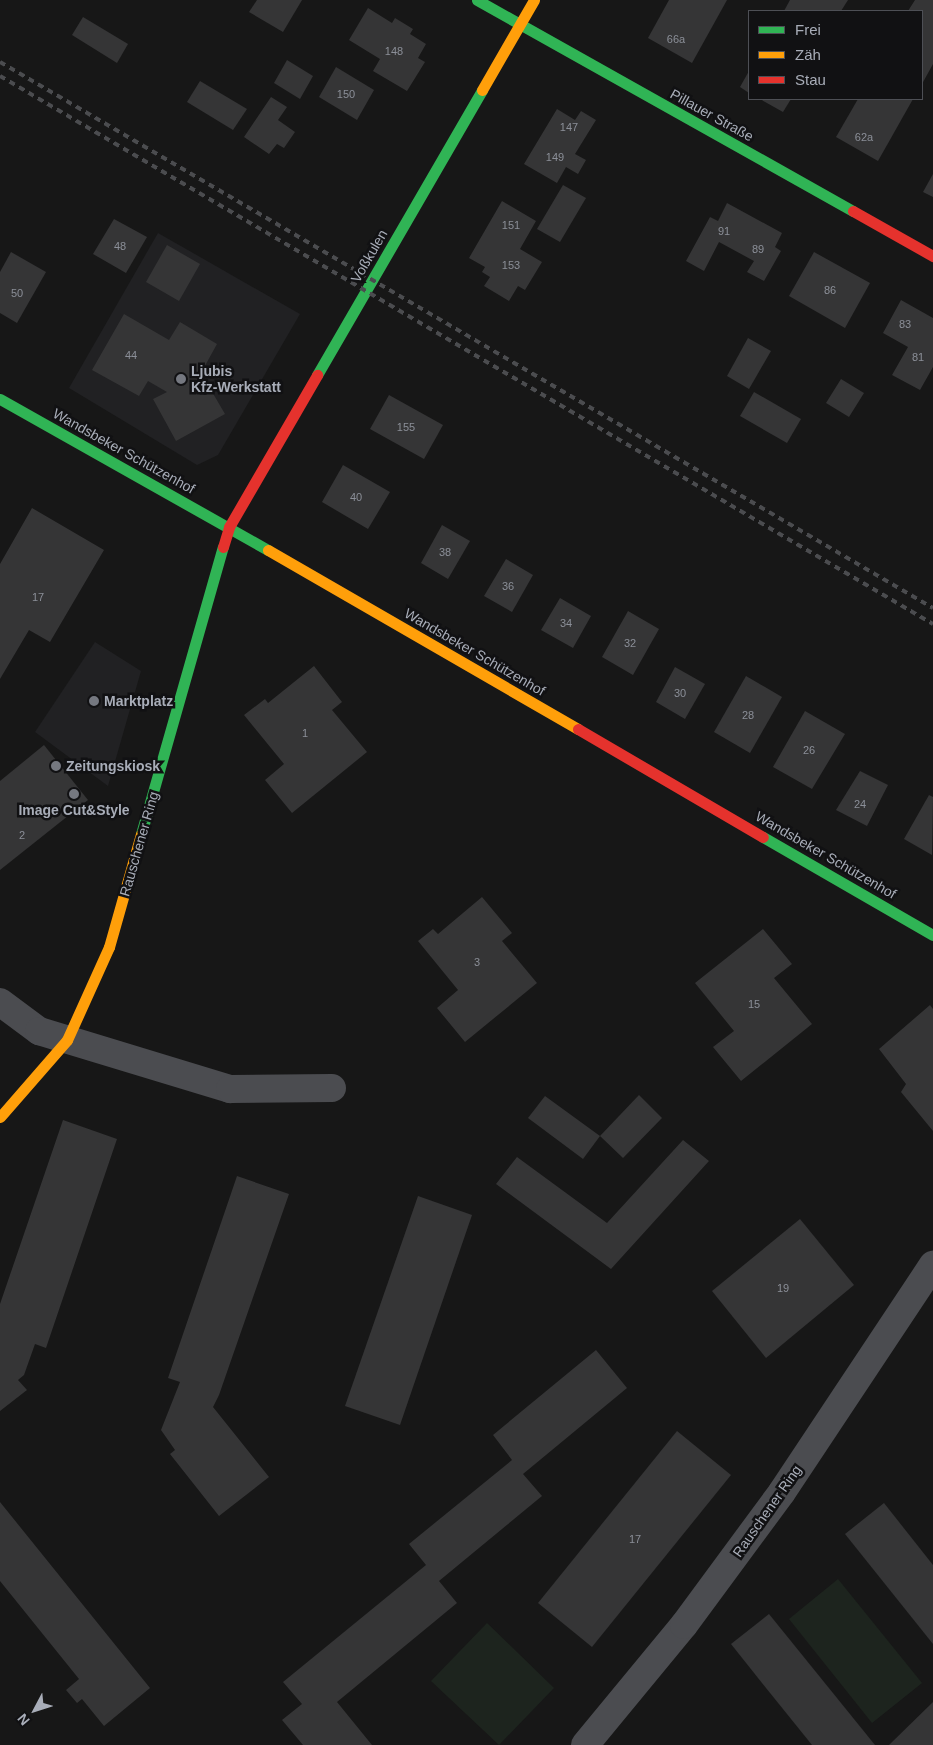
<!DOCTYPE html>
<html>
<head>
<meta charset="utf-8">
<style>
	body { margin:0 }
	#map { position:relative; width:933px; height:1745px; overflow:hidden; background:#171717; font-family:Arial,sans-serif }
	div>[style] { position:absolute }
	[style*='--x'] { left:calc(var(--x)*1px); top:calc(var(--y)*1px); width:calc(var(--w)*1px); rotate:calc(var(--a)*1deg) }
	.built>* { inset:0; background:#212123 }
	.green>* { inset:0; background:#1d241e }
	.building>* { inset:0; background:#353536 }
	.street>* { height:28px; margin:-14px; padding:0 14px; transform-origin:14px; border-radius:14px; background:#4b4c50 }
	.fast>* { height:11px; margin:-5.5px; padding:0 5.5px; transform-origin:5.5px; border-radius:5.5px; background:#30b455 }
	.slow>* { height:11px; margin:-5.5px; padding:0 5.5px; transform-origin:5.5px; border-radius:5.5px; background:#ff9f0a }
	.jam>* { height:11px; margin:-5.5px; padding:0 5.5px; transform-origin:5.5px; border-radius:5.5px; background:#e5322d }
	.rail>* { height:4px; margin-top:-2px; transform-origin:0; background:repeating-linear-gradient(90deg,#4b4c4f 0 6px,transparent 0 11px) }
	.dots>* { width:14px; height:14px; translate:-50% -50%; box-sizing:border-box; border:2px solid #111113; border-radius:50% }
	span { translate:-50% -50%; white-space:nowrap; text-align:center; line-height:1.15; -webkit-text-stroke:5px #111113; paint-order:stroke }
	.number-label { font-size:11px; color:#8b8f98 }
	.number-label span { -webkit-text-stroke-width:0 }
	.street-label { font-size:14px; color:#a8adb8 }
	.poi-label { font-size:14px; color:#a8adb8; font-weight:700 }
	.left { translate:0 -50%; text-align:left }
	.legend { position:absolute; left:748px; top:10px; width:175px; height:90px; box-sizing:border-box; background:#111113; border:1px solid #4d4f55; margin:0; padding:6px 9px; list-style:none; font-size:15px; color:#a8adb8 }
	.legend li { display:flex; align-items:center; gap:10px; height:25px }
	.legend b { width:25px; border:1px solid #4d4f55 }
	.north { position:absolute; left:10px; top:1685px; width:50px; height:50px; -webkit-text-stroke:4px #111113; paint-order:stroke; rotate:230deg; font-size:14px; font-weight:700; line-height:20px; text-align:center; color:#a8adb8 }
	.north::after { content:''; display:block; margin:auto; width:18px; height:22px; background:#a8adb8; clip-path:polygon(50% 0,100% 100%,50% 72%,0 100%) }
</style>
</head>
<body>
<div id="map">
	<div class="built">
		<i style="clip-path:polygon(158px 233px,300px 314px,218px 455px,197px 465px,69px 388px)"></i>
		<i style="clip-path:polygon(95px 642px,141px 671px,108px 786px,35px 732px)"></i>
	</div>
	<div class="green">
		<i style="clip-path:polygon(838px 1579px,922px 1683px,872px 1723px,789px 1619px)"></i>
		<i style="clip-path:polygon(487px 1623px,554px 1688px,499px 1745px,431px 1681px)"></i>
	</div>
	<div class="building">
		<i style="clip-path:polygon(257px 0,302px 0,283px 32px,249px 12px)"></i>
		<i style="clip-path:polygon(669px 0,727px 0,692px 63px,648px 38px)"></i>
		<i style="clip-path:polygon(790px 0,848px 0,841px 11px,784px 11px)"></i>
		<i style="clip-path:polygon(915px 0,933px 0,933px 64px,922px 84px,922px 11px,908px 11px)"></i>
		<i style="clip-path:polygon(368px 8px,392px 23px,395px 18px,413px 29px,410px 34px,426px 44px,418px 58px,425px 62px,407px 91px,373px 71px,380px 59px,349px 40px)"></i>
		<i style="clip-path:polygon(83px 17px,128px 44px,117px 63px,72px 35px)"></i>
		<i style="clip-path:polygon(287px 60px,313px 76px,300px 99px,274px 83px)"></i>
		<i style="clip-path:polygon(336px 67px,374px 90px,357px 120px,319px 97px)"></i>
		<i style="clip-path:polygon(749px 71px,749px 93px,740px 87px)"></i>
		<i style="clip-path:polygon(200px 81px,247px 109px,233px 130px,187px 102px)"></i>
		<i style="clip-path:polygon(271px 97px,287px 107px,278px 120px,295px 132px,284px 148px,277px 144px,269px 154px,244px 137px)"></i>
		<i style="clip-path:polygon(760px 99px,791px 99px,783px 112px)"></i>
		<i style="clip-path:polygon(858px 99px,913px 99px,878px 161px,836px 137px)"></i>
		<i style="clip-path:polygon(557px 109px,575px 120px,581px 111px,596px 120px,575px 154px,586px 160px,578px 174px,566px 167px,557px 183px,524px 164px)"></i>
		<i style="clip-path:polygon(933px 174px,933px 197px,923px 192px)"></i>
		<i style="clip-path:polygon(563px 185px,586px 198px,560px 242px,537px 229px)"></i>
		<i style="clip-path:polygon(502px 201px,536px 221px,520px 249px,542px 262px,525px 290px,518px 286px,509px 301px,484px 286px,490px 277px,482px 272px,485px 267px,469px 258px)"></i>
		<i style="clip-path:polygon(727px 203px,782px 233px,775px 247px,781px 251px,764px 281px,747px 272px,754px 261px,719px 242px,704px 271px,686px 261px,710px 217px,718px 221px)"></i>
		<i style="clip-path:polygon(114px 219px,147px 237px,126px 273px,93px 254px)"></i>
		<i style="clip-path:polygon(167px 245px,200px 264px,179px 301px,146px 282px)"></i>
		<i style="clip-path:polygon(11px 252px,46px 272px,17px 323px,0 313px,0 272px)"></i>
		<i style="clip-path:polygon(814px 252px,870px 283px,845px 328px,789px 296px)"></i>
		<i style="clip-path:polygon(901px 300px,933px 318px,933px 367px,920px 390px,892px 375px,908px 347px,883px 333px)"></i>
		<i style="clip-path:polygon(124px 314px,169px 340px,180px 322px,217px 344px,201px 373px,225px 414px,176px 441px,153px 399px,167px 392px,148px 381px,139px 396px,92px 370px)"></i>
		<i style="clip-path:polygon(748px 338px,771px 351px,749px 389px,727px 376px)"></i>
		<i style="clip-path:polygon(841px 379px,864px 393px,849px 417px,826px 403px)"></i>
		<i style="clip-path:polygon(754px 392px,801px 419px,787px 443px,740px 416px)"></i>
		<i style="clip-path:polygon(389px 395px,443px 425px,424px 459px,370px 429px)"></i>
		<i style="clip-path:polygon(343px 465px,390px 492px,368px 529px,322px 502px)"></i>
		<i style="clip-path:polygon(32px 508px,104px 550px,50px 642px,29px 630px,0 679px,0 564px)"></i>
		<i style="clip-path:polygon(442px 525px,470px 541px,448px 579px,421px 563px)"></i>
		<i style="clip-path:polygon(506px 559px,533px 575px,512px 612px,484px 596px)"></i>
		<i style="clip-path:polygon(560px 598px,591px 616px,573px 648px,541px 630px)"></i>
		<i style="clip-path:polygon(628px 611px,659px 629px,633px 675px,602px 657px)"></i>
		<i style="clip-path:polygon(314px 666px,342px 702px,332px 710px,367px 752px,292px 813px,265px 780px,284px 764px,244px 715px,265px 699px,268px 703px)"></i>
		<i style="clip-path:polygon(675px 667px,705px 684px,685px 719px,656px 702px)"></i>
		<i style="clip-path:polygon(746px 676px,782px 697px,750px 753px,714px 732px)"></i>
		<i style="clip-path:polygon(805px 711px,845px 734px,812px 789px,773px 767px)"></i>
		<i style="clip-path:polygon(44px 745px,88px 800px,0 870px,0 781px)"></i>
		<i style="clip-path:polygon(860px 771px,888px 785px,867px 826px,836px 810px)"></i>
		<i style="clip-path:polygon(929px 795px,933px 797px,932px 855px,904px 839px)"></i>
		<i style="clip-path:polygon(482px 897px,512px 933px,502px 941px,537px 983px,465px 1042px,437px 1008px,458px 990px,418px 941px,433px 929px,438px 934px)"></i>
		<i style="clip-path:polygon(763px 929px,792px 964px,774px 978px,812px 1024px,741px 1081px,713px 1047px,734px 1031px,695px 983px)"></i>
		<i style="clip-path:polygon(930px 1005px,933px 1009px,933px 1131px,901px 1092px,906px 1084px,879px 1049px)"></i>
		<i style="clip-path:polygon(639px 1095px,662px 1118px,623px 1158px,600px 1136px)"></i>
		<i style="clip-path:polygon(545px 1096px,600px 1136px,583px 1159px,528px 1118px)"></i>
		<i style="clip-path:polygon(63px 1120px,117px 1139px,46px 1348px,35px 1344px,24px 1375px,18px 1380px,27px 1390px,0 1411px,0 1304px)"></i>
		<i style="clip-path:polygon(683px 1140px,709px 1161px,611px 1269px,496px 1184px,517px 1157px,607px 1223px)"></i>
		<i style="clip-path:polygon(237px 1176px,289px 1194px,219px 1395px,213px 1407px,269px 1477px,219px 1516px,170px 1454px,175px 1450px,161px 1430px,180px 1382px,168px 1378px)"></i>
		<i style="clip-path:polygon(418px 1196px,472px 1215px,400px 1425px,345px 1406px)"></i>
		<i style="clip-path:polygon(800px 1219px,854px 1285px,766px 1358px,712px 1291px)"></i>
		<i style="clip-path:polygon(596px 1350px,627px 1388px,523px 1474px,542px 1496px,439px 1581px,457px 1603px,337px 1702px,372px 1745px,303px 1745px,282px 1720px,302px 1704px,283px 1682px,426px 1565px,409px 1544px,512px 1460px,493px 1435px)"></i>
		<i style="clip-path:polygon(677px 1431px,731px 1475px,592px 1647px,538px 1603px)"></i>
		<i style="clip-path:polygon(0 1502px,150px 1688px,104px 1726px,82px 1699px,77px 1703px,66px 1690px,79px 1679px,0 1581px)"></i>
		<i style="clip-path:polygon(884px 1503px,933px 1565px,933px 1644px,845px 1534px)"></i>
		<i style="clip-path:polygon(769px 1614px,875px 1745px,812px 1745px,762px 1683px,731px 1644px)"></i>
		<i style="clip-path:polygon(933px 1702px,933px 1745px,889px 1745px)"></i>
	</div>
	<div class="street">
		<i style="--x:0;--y:1002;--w:49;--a:36.6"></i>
		<i style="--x:39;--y:1031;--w:200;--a:16.9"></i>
		<i style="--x:230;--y:1089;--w:102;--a:-0.6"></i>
		<i style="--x:585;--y:1745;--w:156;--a:-50.5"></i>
		<i style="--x:684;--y:1625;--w:165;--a:-53.6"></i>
		<i style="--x:782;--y:1492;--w:273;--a:-56.4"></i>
	</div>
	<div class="fast">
		<i style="--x:477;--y:0;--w:431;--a:29.3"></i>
		<i style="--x:317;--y:375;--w:329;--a:-59.9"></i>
		<i style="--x:0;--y:399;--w:308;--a:29.4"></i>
		<i style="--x:141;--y:834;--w:298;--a:-74.1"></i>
		<i style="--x:763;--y:837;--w:196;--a:30"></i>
	</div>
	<div class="slow">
		<i style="--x:482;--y:90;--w:104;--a:-60"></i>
		<i style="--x:268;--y:550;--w:358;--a:30"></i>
		<i style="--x:0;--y:1117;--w:102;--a:-49"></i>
		<i style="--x:67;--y:1040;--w:102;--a:-65.7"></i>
		<i style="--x:109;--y:947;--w:117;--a:-74.2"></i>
	</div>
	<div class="jam">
		<i style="--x:853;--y:211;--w:92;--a:29.4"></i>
		<i style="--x:223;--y:547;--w:21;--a:-73"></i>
		<i style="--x:229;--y:527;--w:176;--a:-59.9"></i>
		<i style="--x:578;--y:729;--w:214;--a:30.3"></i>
	</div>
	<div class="rail">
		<i style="--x:0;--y:62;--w:1081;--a:30.34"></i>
		<i style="--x:0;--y:76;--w:1082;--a:30.43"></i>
	</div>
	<div class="dots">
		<i style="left:181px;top:379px;background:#757880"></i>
		<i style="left:94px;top:701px;background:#757880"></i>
		<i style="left:56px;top:766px;background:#757880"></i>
		<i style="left:74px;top:794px;background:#757880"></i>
	</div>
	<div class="number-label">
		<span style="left:676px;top:39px">66a</span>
		<span style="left:394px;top:51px">148</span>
		<span style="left:346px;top:94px">150</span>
		<span style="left:569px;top:127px">147</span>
		<span style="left:864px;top:137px">62a</span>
		<span style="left:555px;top:157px">149</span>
		<span style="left:511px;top:225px">151</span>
		<span style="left:724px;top:231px">91</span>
		<span style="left:120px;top:246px">48</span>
		<span style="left:758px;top:249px">89</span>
		<span style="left:511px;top:265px">153</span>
		<span style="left:830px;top:290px">86</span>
		<span style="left:17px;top:293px">50</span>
		<span style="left:905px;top:324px">83</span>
		<span style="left:131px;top:355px">44</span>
		<span style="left:918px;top:357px">81</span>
		<span style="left:406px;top:427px">155</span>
		<span style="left:356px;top:497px">40</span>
		<span style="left:445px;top:552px">38</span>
		<span style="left:508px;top:586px">36</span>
		<span style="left:38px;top:597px">17</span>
		<span style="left:566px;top:623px">34</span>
		<span style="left:630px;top:643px">32</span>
		<span style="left:680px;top:693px">30</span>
		<span style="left:748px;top:715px">28</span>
		<span style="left:305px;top:733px">1</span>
		<span style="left:809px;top:750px">26</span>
		<span style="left:860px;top:804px">24</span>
		<span style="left:22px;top:835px">2</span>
		<span style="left:477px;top:962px">3</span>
		<span style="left:754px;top:1004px">15</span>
		<span style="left:783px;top:1288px">19</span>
		<span style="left:635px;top:1539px">17</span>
	</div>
	<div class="street-label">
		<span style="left:712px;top:115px;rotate:29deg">Pillauer Straße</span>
		<span style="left:369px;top:256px;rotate:-60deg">Voßkulen</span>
		<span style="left:124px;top:451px;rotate:29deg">Wandsbeker Schützenhof</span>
		<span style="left:475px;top:652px;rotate:30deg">Wandsbeker Schützenhof</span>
		<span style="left:139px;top:844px;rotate:-74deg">Rauschener Ring</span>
		<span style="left:826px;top:855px;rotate:30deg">Wandsbeker Schützenhof</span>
		<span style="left:767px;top:1511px;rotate:-55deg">Rauschener Ring</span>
	</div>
	<div class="poi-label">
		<span class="left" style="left:191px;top:379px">Ljubis<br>Kfz-Werkstatt</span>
		<span class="left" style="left:104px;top:701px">Marktplatz</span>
		<span class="left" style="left:66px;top:766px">Zeitungskiosk</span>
		<span style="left:74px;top:810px">Image Cut&amp;Style</span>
	</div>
	<ul class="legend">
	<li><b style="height:6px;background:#30b455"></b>Frei</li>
	<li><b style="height:6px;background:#ff9f0a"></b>Zäh</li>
	<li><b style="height:6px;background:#e5322d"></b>Stau</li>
	</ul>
	<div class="north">N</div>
</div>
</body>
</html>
